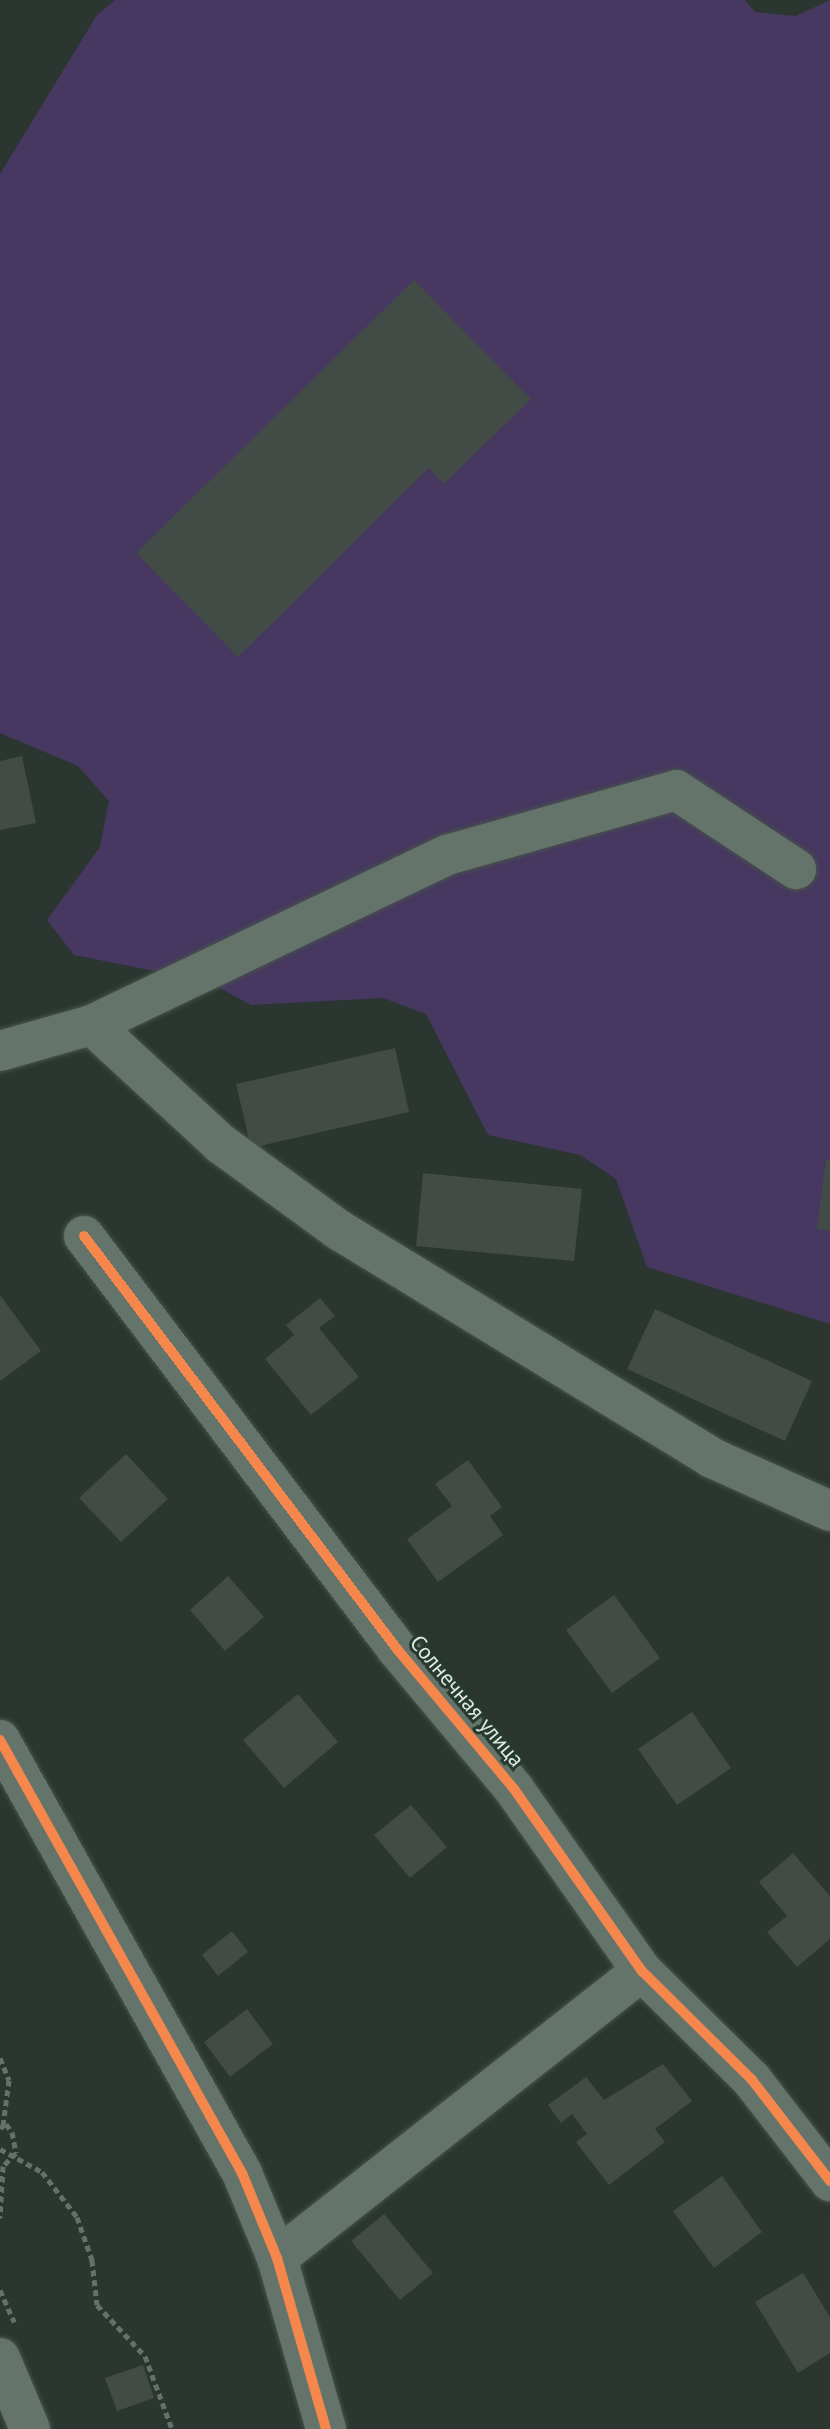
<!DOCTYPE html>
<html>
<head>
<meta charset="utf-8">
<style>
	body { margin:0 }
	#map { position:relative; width:830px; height:2429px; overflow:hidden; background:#2b3630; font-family:"PT Sans",sans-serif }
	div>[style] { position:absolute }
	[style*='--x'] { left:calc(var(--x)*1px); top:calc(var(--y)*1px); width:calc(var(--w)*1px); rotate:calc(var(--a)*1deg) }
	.green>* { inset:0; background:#463860 }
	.building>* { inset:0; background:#424b46 }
	.path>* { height:5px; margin-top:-2.5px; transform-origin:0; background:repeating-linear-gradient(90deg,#647169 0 6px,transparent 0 10px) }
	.roads { filter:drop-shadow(0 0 2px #48524c) drop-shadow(0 0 2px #48524c) }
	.minor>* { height:40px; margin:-20px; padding:0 20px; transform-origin:20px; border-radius:20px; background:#64746b }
	.cycleway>* { height:10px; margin:-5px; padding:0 5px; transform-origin:5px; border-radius:5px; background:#f5874c }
	span { translate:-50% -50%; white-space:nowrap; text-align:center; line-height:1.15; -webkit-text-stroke:6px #273a2f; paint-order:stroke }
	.street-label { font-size:22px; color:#dee9e2 }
</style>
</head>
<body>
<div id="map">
	<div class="green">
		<i style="clip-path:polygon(115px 0,745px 0,755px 12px,796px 16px,830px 0,830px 1324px,647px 1267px,616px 1179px,580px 1155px,488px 1135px,426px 1014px,383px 998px,251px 1005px,209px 982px,74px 955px,47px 920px,100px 847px,109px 801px,78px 766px,0 733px,0 174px,97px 15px)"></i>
	</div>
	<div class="building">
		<i style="clip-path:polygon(414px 280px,531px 399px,444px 484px,429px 468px,238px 657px,136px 553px)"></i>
		<i style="clip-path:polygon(22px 756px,36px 823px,0 830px,0 761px)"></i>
		<i style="clip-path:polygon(395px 1048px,409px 1112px,251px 1148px,236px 1084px)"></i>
		<i style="clip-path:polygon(826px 1160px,830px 1160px,830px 1231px,817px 1229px)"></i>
		<i style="clip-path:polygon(423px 1173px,582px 1189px,574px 1261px,416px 1246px)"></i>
		<i style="clip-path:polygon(0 1295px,41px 1351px,0 1381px)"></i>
		<i style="clip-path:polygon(320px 1298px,335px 1316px,319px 1328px,359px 1377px,311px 1415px,265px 1359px,294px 1335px,286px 1325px)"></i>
		<i style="clip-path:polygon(655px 1309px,812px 1381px,785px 1441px,627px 1369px)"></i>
		<i style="clip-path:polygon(126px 1454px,168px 1499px,121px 1542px,79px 1498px)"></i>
		<i style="clip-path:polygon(468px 1460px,502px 1507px,490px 1516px,503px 1535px,438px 1582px,407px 1539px,452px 1506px,435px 1484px)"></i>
		<i style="clip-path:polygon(228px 1576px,264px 1617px,225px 1651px,190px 1610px)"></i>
		<i style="clip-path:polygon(614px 1595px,660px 1658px,612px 1693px,566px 1630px)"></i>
		<i style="clip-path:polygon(298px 1694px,338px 1742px,284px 1788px,243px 1740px)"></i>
		<i style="clip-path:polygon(692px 1712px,731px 1768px,677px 1805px,638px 1749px)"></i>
		<i style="clip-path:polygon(411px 1805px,447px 1847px,410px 1878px,374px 1835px)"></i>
		<i style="clip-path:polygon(793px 1853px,830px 1896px,830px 1939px,797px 1967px,767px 1932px,787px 1916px,759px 1882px)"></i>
		<i style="clip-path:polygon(232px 1931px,248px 1952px,218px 1976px,202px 1955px)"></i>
		<i style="clip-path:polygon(247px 2009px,273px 2044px,230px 2077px,204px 2042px)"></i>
		<i style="clip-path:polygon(663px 2064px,692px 2101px,655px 2129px,665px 2142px,609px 2185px,576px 2142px,587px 2134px,572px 2114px,561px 2123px,548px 2105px,586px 2077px,604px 2100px)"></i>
		<i style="clip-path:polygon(722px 2176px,762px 2232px,714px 2268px,673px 2211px)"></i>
		<i style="clip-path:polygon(384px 2214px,433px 2273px,400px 2300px,351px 2241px)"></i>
		<i style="clip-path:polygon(803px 2273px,830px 2317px,830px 2353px,798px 2373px,755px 2302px)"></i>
		<i style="clip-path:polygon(143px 2365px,154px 2398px,117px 2411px,105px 2378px)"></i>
	</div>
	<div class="path">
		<i style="--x:0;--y:2058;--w:24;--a:68"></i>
		<i style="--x:9;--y:2080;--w:46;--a:97.4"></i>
		<i style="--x:0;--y:2128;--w:7;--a:-34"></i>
		<i style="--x:6;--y:2124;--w:10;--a:53"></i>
		<i style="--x:12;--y:2132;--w:21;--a:79"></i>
		<i style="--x:16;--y:2153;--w:18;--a:135"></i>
		<i style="--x:3;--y:2166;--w:52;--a:93.3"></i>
		<i style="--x:0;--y:2149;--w:48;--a:28.7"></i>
		<i style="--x:42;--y:2172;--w:57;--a:52.1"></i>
		<i style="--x:77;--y:2217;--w:46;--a:70.8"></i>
		<i style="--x:92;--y:2260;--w:45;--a:83.7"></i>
		<i style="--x:97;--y:2305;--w:70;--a:46.7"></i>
		<i style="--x:145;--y:2356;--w:78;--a:69.7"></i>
		<i style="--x:0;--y:2290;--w:35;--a:66"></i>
	</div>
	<div class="roads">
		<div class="minor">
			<i style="--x:92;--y:1025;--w:176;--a:42.7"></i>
			<i style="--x:221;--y:1144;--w:146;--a:36.1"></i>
			<i style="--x:339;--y:1230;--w:437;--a:31.4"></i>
			<i style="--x:712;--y:1458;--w:129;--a:24.2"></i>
			<i style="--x:0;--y:1051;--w:96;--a:-15.8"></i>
			<i style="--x:92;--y:1025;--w:394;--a:-25.6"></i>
			<i style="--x:447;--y:855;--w:238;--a:-15.8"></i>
			<i style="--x:676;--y:790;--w:144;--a:33.4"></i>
			<i style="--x:84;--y:1236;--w:518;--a:52.84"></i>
			<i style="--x:397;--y:1649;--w:182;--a:50.1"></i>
			<i style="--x:514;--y:1789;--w:223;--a:54.9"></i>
			<i style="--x:642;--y:1971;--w:155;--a:44.7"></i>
			<i style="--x:752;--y:2080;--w:128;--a:52.3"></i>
			<i style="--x:0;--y:1740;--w:496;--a:60.8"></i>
			<i style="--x:242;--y:2173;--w:92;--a:67.6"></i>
			<i style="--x:277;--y:2258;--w:178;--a:74"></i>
			<i style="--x:277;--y:2258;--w:464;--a:-38.2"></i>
			<i style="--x:0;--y:2358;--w:77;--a:67.1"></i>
		</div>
	</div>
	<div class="cycleway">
		<i style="--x:84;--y:1236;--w:518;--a:52.84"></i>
		<i style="--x:397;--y:1649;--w:182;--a:50.1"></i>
		<i style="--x:514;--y:1789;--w:223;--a:54.9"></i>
		<i style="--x:642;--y:1971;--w:155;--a:44.7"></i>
		<i style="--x:752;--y:2080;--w:128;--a:52.3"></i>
		<i style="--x:0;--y:1740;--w:496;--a:60.8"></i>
		<i style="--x:242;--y:2173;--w:92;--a:67.6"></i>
		<i style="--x:277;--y:2258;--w:178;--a:74"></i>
	</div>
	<div class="street-label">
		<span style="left:467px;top:1701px;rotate:50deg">Солнечная улица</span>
	</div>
</div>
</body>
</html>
